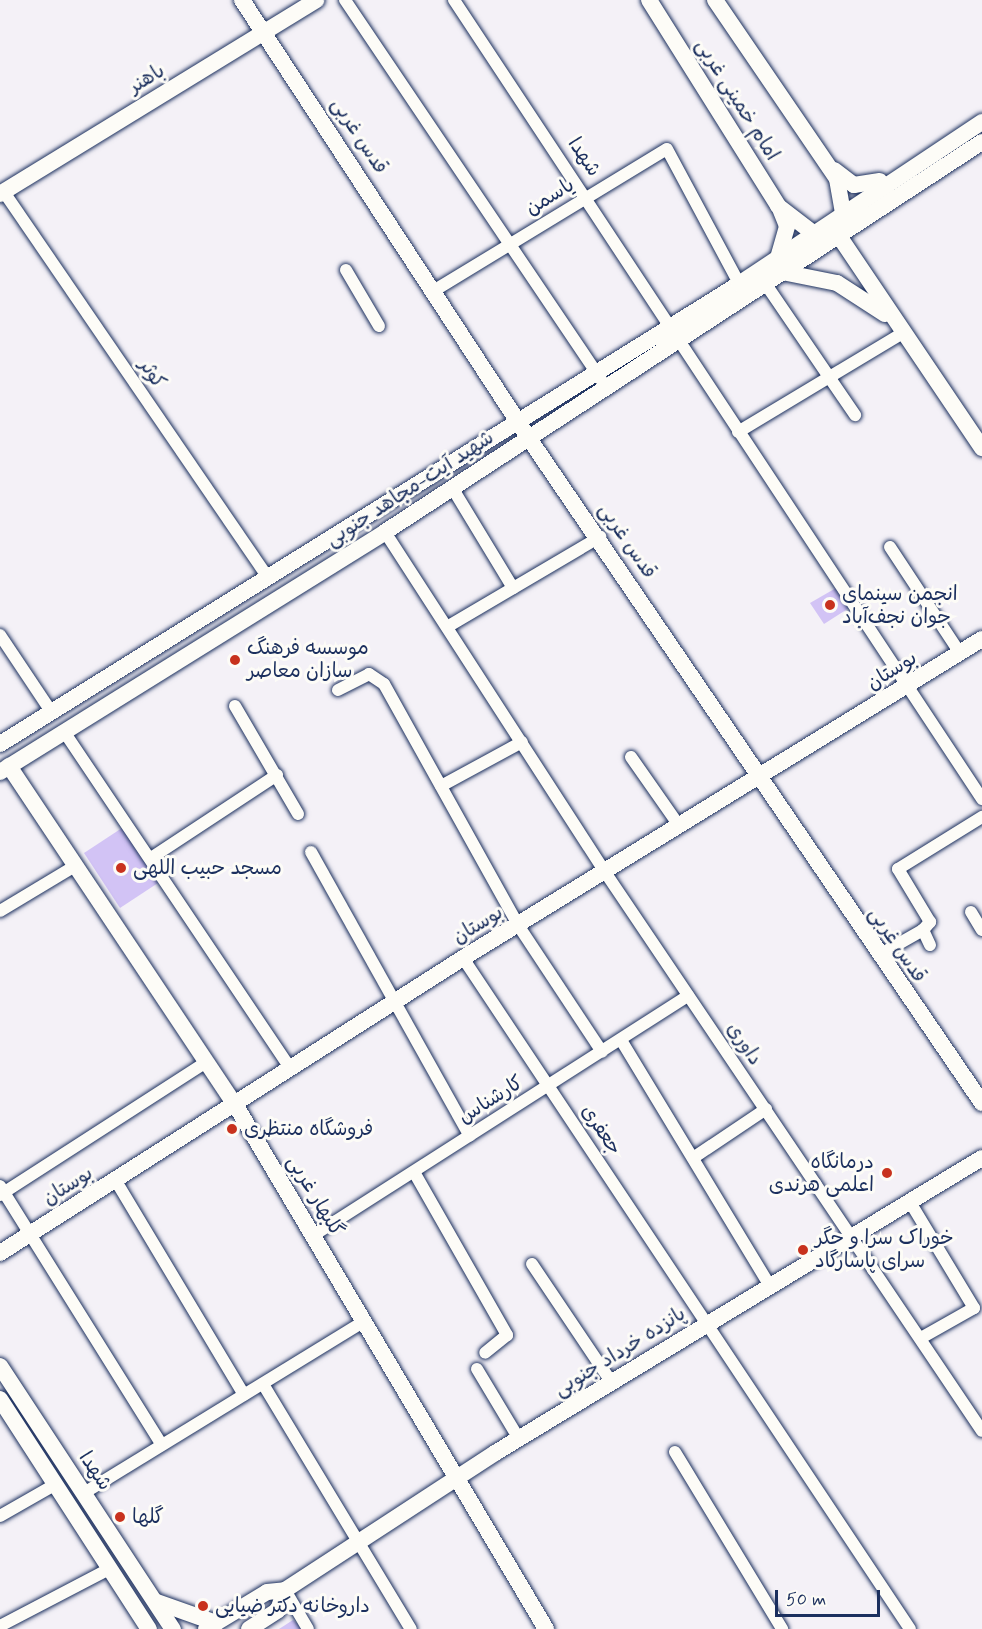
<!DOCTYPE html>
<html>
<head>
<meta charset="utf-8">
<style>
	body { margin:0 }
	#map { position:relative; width:982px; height:1629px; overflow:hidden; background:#f4f1f7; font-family:Mynerve,"Playpen Sans Arabic",sans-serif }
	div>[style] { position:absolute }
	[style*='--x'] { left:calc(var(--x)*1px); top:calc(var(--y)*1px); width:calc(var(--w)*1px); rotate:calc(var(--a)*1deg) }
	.building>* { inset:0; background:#d2c3f5 }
	.roads { filter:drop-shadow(0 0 2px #1b2f5e) drop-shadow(0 0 2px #1b2f5e) }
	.street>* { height:12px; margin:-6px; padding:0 6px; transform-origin:6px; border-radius:6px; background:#fdfcf7 }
	.secondary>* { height:16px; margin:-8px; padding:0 8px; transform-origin:8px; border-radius:8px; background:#fdfcf7 }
	.dots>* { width:16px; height:16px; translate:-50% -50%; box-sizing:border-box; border:3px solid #fdfcf7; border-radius:50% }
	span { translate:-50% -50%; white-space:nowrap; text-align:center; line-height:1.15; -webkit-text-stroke:6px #fdfcf7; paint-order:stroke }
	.street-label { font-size:20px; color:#1b2f5e }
	.poi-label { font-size:20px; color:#1b2f5e }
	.left { translate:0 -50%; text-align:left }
	.right { translate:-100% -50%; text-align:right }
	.scale { position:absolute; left:775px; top:1590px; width:105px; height:27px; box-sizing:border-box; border:3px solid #1b2f5e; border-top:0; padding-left:8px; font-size:18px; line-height:21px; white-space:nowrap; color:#1b2f5e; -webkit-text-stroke:4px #fdfcf7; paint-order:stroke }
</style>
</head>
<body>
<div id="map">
	<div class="building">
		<i style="clip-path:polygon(836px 588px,849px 608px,824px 624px,810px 603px)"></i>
		<i style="clip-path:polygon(122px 828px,158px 883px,120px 908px,84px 853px)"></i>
		<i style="clip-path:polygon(293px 1620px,303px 1629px,279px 1629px)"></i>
	</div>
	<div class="roads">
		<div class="street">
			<i style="--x:345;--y:0;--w:465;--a:56"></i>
			<i style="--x:454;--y:0;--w:958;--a:56.54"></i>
			<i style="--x:4;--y:192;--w:468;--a:55.6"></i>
			<i style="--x:346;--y:270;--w:65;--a:59.5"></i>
			<i style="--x:765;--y:283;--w:160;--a:55.7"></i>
			<i style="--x:435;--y:290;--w:271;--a:-31.3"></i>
			<i style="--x:667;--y:149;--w:159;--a:61.8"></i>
			<i style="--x:738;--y:432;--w:192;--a:-31"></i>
			<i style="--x:453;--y:489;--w:116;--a:58.8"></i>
			<i style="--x:385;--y:532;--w:405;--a:57.1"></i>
			<i style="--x:605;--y:872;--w:674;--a:56"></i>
			<i style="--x:890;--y:547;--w:127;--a:56.6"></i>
			<i style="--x:447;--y:627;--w:178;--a:-30.5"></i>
			<i style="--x:0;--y:635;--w:94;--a:56.3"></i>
			<i style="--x:338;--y:690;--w:35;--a:-27"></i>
			<i style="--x:369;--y:674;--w:18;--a:34"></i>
			<i style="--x:384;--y:684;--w:276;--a:60.9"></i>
			<i style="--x:518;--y:925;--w:152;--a:56.5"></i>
			<i style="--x:235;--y:706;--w:125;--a:59.7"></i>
			<i style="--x:65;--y:733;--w:404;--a:56.1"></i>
			<i style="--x:631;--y:757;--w:85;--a:55"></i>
			<i style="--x:441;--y:786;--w:92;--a:-28.5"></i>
			<i style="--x:311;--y:852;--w:325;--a:60.8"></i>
			<i style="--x:151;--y:858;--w:151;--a:-33.4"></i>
			<i style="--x:0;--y:911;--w:87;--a:-31"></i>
			<i style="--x:971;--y:912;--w:21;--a:59"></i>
			<i style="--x:930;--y:945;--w:17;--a:-115"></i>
			<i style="--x:923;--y:930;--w:11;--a:-49"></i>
			<i style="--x:930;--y:922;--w:62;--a:-121.1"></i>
			<i style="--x:898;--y:869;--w:99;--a:-31.8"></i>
			<i style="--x:879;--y:955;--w:51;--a:-29.6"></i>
			<i style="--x:463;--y:958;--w:806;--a:56.33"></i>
			<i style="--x:621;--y:1040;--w:288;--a:58.8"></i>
			<i style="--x:693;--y:1158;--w:88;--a:-33.9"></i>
			<i style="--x:414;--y:1172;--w:188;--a:60.3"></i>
			<i style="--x:507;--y:1335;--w:28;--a:141"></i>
			<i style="--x:116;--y:1181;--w:249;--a:59.1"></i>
			<i style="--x:0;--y:1186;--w:305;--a:58"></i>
			<i style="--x:0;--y:1195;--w:245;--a:-32.8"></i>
			<i style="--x:910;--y:1202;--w:124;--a:58.9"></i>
			<i style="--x:974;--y:1308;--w:61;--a:150.5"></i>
			<i style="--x:314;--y:1235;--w:444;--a:-32.6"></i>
			<i style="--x:532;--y:1264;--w:143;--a:56.1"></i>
			<i style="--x:477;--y:1369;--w:82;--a:59"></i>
			<i style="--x:263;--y:1384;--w:286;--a:58.9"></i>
			<i style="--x:675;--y:1452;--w:207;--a:58.8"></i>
			<i style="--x:84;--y:1493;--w:329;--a:-31.5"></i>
			<i style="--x:0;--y:1516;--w:64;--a:-29.7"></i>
			<i style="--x:285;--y:1590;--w:45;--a:59.5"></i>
			<i style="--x:0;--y:1626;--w:125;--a:-27.6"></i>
		</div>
		<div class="secondary">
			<i style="--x:242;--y:0;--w:522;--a:56.8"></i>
			<i style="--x:528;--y:437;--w:806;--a:55.72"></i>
			<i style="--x:649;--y:0;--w:243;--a:57.9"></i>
			<i style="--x:778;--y:206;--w:44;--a:37.6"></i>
			<i style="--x:813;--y:233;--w:26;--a:7"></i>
			<i style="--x:839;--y:236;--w:256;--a:56"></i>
			<i style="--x:715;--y:0;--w:217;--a:55.7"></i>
			<i style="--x:837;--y:179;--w:40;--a:80"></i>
			<i style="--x:834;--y:170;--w:25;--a:37"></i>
			<i style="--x:854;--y:185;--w:26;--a:-9"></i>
			<i style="--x:0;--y:194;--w:371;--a:-31.5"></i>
			<i style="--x:778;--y:258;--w:33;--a:-74"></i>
			<i style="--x:787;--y:226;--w:18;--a:-112"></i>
			<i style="--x:782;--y:272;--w:56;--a:11.3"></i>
			<i style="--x:837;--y:283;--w:57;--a:32.9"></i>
			<i style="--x:0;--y:744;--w:870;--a:-31.9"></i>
			<i style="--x:739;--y:284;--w:292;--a:-33.7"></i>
			<i style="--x:9;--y:766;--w:409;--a:56.3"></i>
			<i style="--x:236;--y:1106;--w:608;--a:59.34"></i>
			<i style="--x:0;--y:772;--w:454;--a:-31.9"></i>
			<i style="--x:385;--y:532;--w:713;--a:-33.16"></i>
			<i style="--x:0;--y:1253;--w:549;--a:-32.5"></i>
			<i style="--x:463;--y:958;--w:609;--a:-31.58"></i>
			<i style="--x:0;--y:1366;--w:315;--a:56.7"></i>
			<i style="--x:0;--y:1399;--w:274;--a:57.1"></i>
			<i style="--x:157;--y:1602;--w:63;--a:19.6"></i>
			<i style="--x:206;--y:1629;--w:71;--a:-31.2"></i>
			<i style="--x:267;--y:1592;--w:18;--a:-6"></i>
			<i style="--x:285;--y:1590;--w:251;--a:-33.1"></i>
			<i style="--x:495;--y:1453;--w:569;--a:-31.21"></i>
			<i style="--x:249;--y:1629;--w:35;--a:-33"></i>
			<i style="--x:278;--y:1610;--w:21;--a:-71"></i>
		</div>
	</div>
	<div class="dots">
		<i style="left:830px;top:605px;background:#c8321e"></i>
		<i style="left:235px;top:660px;background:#c8321e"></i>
		<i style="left:121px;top:868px;background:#c8321e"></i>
		<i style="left:232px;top:1129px;background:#c8321e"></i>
		<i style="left:887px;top:1173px;background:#c8321e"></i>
		<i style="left:803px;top:1250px;background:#c8321e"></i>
		<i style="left:120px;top:1517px;background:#c8321e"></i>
		<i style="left:203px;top:1606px;background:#c8321e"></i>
	</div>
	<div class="street-label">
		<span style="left:147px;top:79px;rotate:-31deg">باهنر</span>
		<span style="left:737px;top:100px;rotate:58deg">امام خمینی غربی</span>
		<span style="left:359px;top:136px;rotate:57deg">قدس غربی</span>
		<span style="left:584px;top:157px;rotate:56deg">شهدا</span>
		<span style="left:550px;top:197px;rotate:-31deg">یاسمن</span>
		<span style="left:152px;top:374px;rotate:56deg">کوثر</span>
		<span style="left:410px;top:489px;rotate:-33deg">شهید آیت-مجاهد جنوبی</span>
		<span style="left:627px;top:541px;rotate:56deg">قدس غربی</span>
		<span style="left:892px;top:671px;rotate:-32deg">بوستان</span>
		<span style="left:478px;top:925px;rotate:-31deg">بوستان</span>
		<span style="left:897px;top:945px;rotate:56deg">قدس غربی</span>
		<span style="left:744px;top:1044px;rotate:56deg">داوری</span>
		<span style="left:491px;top:1100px;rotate:-32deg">کارشناس</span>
		<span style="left:601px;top:1130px;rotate:56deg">جعفری</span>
		<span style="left:68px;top:1186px;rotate:-32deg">بوستان</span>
		<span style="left:315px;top:1196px;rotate:59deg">گلبهار غربی</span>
		<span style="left:620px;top:1352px;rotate:-32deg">پانزده خرداد جنوبی</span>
		<span style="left:95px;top:1471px;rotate:56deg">شهدا</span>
	</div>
	<div class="poi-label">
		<span class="left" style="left:842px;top:606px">انجمن سینمای<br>جوان نجف‌آباد</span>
		<span class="left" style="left:247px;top:660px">موسسه فرهنگ<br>سازان معاصر</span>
		<span class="left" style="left:133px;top:868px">مسجد حبیب اللهی</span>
		<span class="left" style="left:244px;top:1129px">فروشگاه منتظری</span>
		<span class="right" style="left:874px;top:1174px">درمانگاه<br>اعلمی هرندی</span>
		<span class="left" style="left:815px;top:1250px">خوراک سرا و جگر<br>سرای پاسارگاد</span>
		<span class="left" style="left:132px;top:1517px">گلها</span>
		<span class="left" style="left:215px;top:1606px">داروخانه دکتر ضیایی</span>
	</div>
	<div class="scale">50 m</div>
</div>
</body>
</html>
